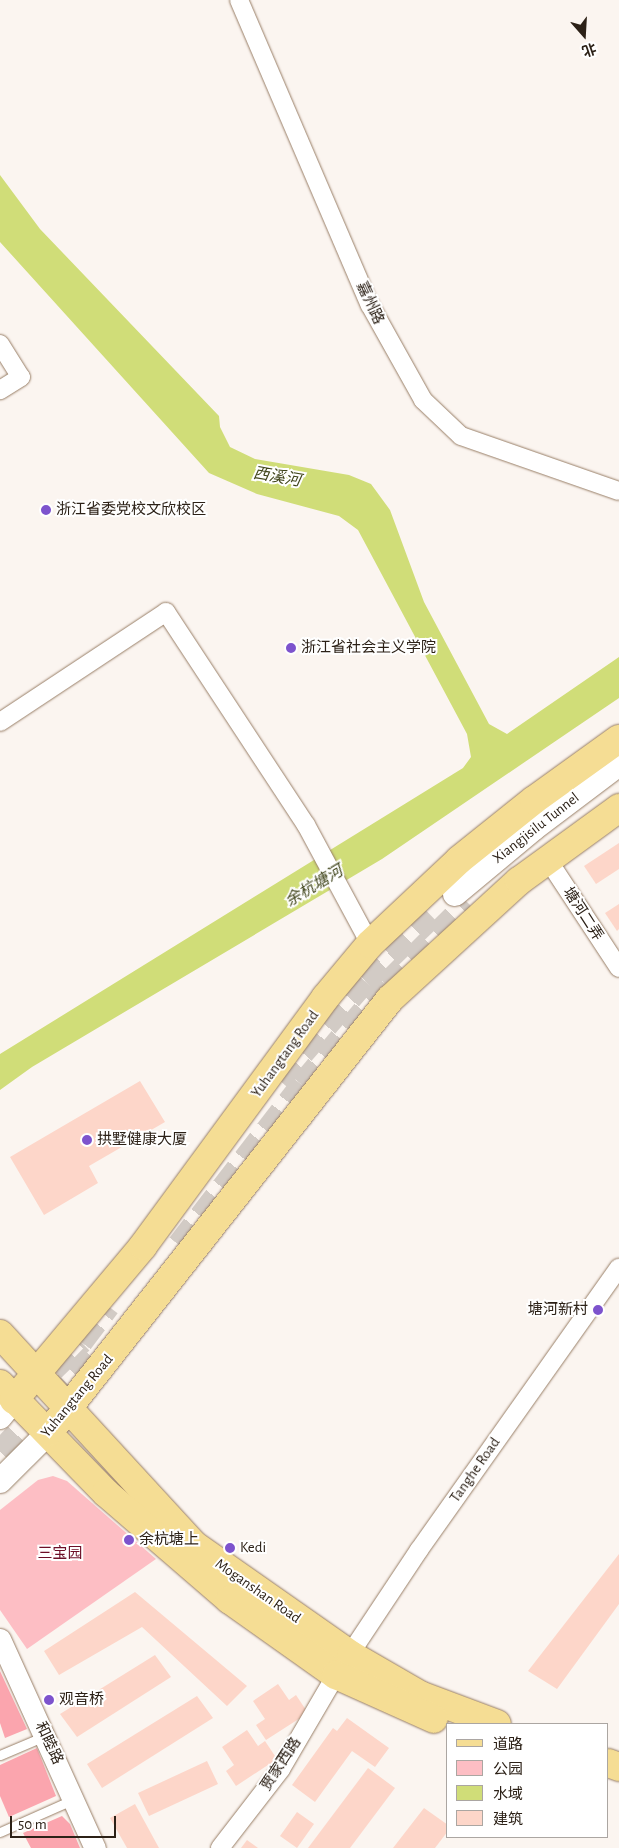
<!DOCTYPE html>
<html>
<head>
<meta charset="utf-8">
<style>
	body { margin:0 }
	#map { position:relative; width:619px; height:1848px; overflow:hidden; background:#fbf5f0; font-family:"Alegreya Sans","Noto Sans SC",sans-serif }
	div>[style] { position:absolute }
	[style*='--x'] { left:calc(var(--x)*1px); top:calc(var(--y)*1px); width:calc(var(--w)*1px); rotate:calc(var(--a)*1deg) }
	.green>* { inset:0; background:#fdbec4 }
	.forest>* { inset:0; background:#fba5ae }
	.water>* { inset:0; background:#d0dd78 }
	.building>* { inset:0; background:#fdd6c9 }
	.secondary-tunnel>* { height:24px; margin-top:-12px; transform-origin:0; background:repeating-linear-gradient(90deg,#d2cbc5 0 24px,transparent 0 36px) }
	.roads { filter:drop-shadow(0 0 1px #987e66) drop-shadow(0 0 1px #987e66) }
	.service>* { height:9px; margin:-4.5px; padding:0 4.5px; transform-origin:4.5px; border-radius:4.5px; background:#fff }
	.minor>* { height:18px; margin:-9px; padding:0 9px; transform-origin:9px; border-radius:9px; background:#fff }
	.tertiary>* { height:21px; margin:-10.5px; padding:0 10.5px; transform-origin:10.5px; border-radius:10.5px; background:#fff }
	.secondary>* { height:24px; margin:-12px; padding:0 12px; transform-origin:12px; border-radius:12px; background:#fff }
	.primary>* { height:28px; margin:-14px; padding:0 14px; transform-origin:14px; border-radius:14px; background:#f5dd94 }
	.dots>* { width:14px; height:14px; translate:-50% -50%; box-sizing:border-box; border:2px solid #fff; border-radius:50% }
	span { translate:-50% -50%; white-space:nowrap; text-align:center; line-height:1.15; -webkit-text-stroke:4px #fff; paint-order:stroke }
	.street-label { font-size:15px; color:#2c2117 }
	.poi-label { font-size:15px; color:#2c2117 }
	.left { translate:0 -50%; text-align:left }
	.right { translate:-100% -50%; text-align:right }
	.park-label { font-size:15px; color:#6d0f28 }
	.water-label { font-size:16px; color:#40451b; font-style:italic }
	.legend { position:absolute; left:446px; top:1723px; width:162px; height:115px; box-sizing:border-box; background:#fff; border:1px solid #aba6a2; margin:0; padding:6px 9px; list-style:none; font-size:15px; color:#2c2117 }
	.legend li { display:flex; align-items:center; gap:10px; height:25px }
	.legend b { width:25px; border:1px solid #aba6a2 }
	.north { position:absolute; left:559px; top:10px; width:50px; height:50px; -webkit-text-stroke:4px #fff; paint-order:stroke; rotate:161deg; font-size:14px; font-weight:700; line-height:20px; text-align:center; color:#2c2117 }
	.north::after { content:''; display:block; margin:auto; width:18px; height:22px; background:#2c2117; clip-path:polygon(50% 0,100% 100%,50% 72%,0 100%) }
	.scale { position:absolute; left:10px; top:1816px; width:106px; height:22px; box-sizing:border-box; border:2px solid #2c2117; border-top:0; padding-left:6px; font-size:15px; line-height:18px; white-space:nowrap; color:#2c2117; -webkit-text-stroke:4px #fff; paint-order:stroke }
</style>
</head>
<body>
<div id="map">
	<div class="green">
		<i style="clip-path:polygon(53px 1476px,67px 1481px,156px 1559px,27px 1649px,0 1610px,0 1510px,38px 1480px)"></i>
	</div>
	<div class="forest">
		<i style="clip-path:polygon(0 1671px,27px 1729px,5px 1738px,0 1723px)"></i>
		<i style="clip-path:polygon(37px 1748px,56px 1796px,9px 1817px,0 1796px,0 1765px)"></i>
		<i style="clip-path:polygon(62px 1816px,70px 1824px,80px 1848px,31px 1848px,23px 1833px)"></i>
	</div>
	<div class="water">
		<i style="clip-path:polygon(0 175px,40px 229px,219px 416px,220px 427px,230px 447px,255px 459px,349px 475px,371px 484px,390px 510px,424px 602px,489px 724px,507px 734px,619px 657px,619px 698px,382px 859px,32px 1067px,0 1090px,0 1054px,463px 768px,471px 757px,467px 734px,358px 530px,339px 516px,257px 494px,209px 473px,0 242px)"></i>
	</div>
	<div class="building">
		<i style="clip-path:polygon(619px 843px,619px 869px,596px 884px,584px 866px)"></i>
		<i style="clip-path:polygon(619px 904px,619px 929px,617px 931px,605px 913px)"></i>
		<i style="clip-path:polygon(140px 1081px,165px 1122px,89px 1166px,98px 1183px,44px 1215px,10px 1157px)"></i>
		<i style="clip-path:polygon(619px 1554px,619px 1604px,557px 1689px,528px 1671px)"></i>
		<i style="clip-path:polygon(135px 1592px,247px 1686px,227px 1706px,142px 1627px,59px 1675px,44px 1651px)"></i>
		<i style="clip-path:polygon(155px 1655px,171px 1677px,77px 1737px,60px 1714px)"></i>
		<i style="clip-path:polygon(278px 1684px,289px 1700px,296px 1695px,308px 1713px,266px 1740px,256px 1725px,265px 1719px,253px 1701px)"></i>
		<i style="clip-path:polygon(197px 1696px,213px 1718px,102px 1788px,87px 1764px)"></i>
		<i style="clip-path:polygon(347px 1718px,389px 1748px,375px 1767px,352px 1751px,315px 1802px,292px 1785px,333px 1728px,337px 1731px)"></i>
		<i style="clip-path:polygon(247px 1730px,258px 1746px,265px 1741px,277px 1759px,236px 1786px,226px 1771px,234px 1765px,222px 1747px)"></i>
		<i style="clip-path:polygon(207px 1761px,218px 1784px,149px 1816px,138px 1793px)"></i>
		<i style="clip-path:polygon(368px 1768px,395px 1788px,350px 1848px,308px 1848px)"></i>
		<i style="clip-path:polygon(135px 1804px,159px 1848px,127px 1848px,110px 1818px)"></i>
		<i style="clip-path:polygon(424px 1808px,448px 1825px,448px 1831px,435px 1848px,393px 1848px)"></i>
		<i style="clip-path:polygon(297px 1812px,314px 1824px,297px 1848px,280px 1836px)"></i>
		<i style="clip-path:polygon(247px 1840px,258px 1848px,241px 1848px)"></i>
	</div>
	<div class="secondary-tunnel">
		<i style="--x:279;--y:1080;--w:131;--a:-49"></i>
		<i style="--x:365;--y:981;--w:93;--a:-44.1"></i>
		<i style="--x:179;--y:1245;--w:202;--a:-52.4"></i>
		<i style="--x:302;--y:1085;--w:131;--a:-50"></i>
		<i style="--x:386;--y:985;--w:116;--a:-45"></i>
		<i style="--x:53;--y:1369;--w:39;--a:-44"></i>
		<i style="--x:81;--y:1342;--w:45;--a:-53.1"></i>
		<i style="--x:0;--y:1452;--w:143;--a:-46.1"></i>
	</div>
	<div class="roads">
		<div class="service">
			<i style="--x:0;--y:1755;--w:49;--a:-22.9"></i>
			<i style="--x:0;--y:1832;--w:81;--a:-24"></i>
		</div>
		<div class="minor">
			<i style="--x:239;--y:0;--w:332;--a:66.8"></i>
			<i style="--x:370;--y:305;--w:109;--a:60.8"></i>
			<i style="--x:423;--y:400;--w:52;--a:43.5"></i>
			<i style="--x:461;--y:436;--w:167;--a:19.2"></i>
			<i style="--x:0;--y:344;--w:39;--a:58"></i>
			<i style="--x:21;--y:377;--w:25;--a:148"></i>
			<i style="--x:0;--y:722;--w:199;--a:-33.5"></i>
			<i style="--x:166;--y:612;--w:255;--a:56.7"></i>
			<i style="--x:306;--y:825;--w:135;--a:61.7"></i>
			<i style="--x:548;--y:860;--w:129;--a:56.7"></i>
			<i style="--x:220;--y:1848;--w:100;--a:-52.3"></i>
			<i style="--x:281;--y:1769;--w:109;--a:-59.7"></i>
			<i style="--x:336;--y:1675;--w:150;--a:-56.4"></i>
			<i style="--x:419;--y:1550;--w:346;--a:-54.7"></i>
		</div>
		<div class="tertiary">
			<i style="--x:0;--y:1639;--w:230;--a:65.6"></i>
		</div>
		<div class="secondary">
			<i style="--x:455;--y:894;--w:102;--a:-39.8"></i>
			<i style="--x:533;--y:829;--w:108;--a:-37.1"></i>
			<i style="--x:0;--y:1417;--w:22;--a:-51"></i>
			<i style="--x:0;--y:1481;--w:69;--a:-45"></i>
		</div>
		<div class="primary">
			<i style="--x:0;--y:1334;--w:287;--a:47.4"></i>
			<i style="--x:194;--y:1545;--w:192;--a:35"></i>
			<i style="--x:351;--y:1655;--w:80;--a:30.1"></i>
			<i style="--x:420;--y:1695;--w:82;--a:20.6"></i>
			<i style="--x:0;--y:1384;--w:152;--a:45.8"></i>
			<i style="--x:106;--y:1493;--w:164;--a:40.8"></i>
			<i style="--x:230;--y:1600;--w:130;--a:35.3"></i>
			<i style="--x:336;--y:1675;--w:107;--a:24.2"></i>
			<i style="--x:14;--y:1400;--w:201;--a:-50"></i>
			<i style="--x:143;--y:1246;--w:308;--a:-53.7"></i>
			<i style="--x:325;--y:998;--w:70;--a:-50.2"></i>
			<i style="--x:370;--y:944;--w:122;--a:-43.3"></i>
			<i style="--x:459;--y:860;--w:96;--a:-38.7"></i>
			<i style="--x:534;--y:800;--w:105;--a:-35.7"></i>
			<i style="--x:49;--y:1432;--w:551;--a:-51.78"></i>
			<i style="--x:390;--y:999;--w:175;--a:-42.5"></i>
			<i style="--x:519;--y:881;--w:124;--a:-36.1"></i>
			<i style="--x:608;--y:1763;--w:12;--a:20"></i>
		</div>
	</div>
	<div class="dots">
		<i style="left:46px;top:510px;background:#7d53cd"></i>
		<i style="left:291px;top:648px;background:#7d53cd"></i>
		<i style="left:87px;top:1140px;background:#7d53cd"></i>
		<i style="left:598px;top:1310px;background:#7d53cd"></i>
		<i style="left:129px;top:1540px;background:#7d53cd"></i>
		<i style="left:230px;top:1548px;background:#7d53cd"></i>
		<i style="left:49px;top:1700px;background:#7d53cd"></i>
	</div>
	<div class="street-label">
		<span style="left:370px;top:303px;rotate:65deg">嘉州路</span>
		<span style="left:536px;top:828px;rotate:-38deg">Xiangjisilu Tunnel</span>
		<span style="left:583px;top:914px;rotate:57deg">塘河二弄</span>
		<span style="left:285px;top:1054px;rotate:-54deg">Yuhangtang Road</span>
		<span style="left:77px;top:1396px;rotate:-50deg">Yuhangtang Road</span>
		<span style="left:475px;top:1470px;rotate:-55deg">Tanghe Road</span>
		<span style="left:258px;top:1591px;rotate:35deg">Moganshan Road</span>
		<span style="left:49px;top:1743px;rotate:65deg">和睦路</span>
		<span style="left:281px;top:1764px;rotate:-57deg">贾家西路</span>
	</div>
	<div class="poi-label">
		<span class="left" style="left:56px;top:510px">浙江省委党校文欣校区</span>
		<span class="left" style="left:301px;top:648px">浙江省社会主义学院</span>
		<span class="left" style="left:97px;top:1140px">拱墅健康大厦</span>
		<span class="right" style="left:588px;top:1310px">塘河新村</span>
		<span class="left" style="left:139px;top:1540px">余杭塘上</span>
		<span class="left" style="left:240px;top:1548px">Kedi</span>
		<span class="left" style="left:59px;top:1700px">观音桥</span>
	</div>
	<div class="park-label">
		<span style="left:60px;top:1554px">三宝园</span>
	</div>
	<div class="water-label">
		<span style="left:277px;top:477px;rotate:10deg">西溪河</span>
		<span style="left:314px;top:886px;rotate:-31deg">余杭塘河</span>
	</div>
	<ul class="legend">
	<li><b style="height:6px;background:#f5dd94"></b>道路</li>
	<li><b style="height:14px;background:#fdbec4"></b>公园</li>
	<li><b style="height:14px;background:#d0dd78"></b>水域</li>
	<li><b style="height:14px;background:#fdd6c9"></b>建筑</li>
	</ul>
	<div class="north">北</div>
	<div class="scale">50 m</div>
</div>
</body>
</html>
